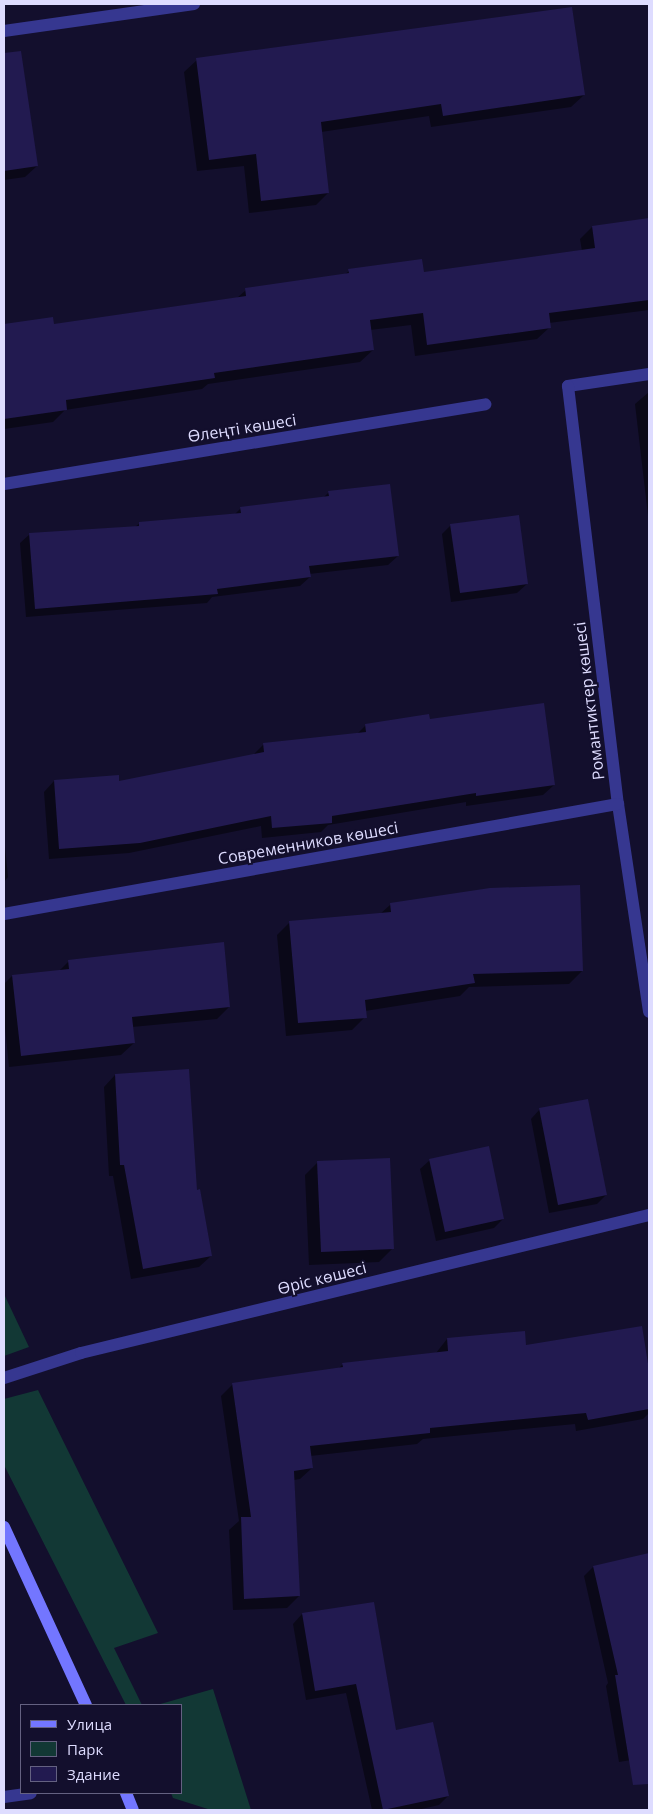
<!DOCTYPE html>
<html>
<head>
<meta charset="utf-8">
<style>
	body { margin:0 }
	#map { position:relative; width:653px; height:1814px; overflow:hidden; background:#130f2d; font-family:"Open Sans",sans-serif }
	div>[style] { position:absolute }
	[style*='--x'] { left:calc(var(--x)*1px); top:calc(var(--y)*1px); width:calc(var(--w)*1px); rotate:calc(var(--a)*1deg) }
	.green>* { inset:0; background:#123835 }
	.shadow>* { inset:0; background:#0007 }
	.building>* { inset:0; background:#221a50 }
	.street>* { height:12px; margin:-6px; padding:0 6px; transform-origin:6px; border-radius:6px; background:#363790 }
	.secondary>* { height:12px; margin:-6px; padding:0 6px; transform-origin:6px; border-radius:6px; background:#7376ff }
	span { translate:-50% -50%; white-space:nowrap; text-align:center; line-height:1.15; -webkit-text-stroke:4px #130f2d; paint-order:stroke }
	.street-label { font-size:16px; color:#dedcff }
	.frame { position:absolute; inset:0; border:5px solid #dedcff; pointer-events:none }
	.legend { position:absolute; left:20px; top:1704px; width:162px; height:90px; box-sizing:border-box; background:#130f2d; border:1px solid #646181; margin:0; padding:6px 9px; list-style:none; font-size:15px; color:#dedcff }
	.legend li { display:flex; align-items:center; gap:10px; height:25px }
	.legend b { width:25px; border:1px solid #646181 }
</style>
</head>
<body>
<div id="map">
	<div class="green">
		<i style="clip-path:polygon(4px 1294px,29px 1347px,4px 1356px)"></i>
		<i style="clip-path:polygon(38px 1390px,158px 1633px,114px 1648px,142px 1705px,126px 1705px,4px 1465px,4px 1399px)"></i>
		<i style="clip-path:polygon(213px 1689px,251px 1810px,211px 1810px,173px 1798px,171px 1793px,181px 1793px,181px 1705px,157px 1705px)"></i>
	</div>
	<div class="shadow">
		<i style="clip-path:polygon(197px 60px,584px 95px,571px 107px,431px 127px,429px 116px,321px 132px,328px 193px,316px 205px,249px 213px,244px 166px,197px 171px,184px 72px)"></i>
		<i style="clip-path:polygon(25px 87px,37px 166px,25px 177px,4px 180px,4px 90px)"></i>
		<i style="clip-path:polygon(649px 220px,649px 310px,549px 323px,550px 327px,537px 339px,415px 356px,411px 325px,370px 330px,373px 350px,360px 362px,208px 384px,202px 389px,65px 410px,53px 422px,4px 429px,4px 325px,52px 318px,53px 325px,237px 298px,246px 290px,344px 275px,349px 271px,422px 273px,582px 251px,580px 239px,592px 227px)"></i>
		<i style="clip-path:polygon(649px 392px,649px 524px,635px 404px)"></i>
		<i style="clip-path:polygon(329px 492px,398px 556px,388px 565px,309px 574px,310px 577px,300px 586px,212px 597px,207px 603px,26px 617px,20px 543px,30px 534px,135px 527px,140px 523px,234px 515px,241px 508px,323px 498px)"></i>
		<i style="clip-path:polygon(451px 525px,527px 584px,517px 593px,451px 602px,442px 534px)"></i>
		<i style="clip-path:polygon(429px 721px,554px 785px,543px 795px,466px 806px,466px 802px,328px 825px,321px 832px,262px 838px,261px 826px,129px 853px,49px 859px,44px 792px,54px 781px,118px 783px,253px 755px,263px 745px,356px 735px,366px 725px)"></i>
		<i style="clip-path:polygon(4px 837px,8px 877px,4px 882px)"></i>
		<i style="clip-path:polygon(390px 905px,582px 971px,569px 984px,469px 987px,460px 996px,365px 1011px,365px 1017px,352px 1030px,286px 1036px,277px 935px,290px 922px,380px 914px)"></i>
		<i style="clip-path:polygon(68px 962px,229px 1007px,217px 1019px,132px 1027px,134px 1043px,121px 1055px,9px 1067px,4px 1018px,4px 984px,12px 976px,59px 971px)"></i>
		<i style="clip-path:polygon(115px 1075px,195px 1192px,211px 1256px,199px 1267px,131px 1279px,113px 1176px,109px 1176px,104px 1087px)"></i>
		<i style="clip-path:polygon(540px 1109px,606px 1195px,597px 1204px,549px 1213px,531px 1119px)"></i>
		<i style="clip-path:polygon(430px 1160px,503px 1219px,494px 1228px,436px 1241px,420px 1169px)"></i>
		<i style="clip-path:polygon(318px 1162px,392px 1249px,379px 1262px,309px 1265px,305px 1175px)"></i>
		<i style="clip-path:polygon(641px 1327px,649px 1377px,649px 1413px,643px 1419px,576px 1431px,575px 1424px,423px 1439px,417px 1444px,310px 1456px,312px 1468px,300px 1479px,294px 1480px,299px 1596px,287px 1608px,233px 1610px,229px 1530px,239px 1521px,221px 1396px,233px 1384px,338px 1369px,343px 1364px,436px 1353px,447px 1339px,525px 1347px)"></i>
		<i style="clip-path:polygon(649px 1554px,649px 1757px,619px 1762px,606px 1686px,608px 1683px,584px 1576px,593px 1567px)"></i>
		<i style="clip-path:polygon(302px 1614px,448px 1796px,439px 1805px,417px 1810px,372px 1810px,346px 1693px,306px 1700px,293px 1624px)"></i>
	</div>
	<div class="building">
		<i style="clip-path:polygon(572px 7px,585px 95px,443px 116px,441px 104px,321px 122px,329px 193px,261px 201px,256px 154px,209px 160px,196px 58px)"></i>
		<i style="clip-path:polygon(21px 51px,38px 166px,4px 171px,4px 53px)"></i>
		<i style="clip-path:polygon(649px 218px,649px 300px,549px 313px,551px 328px,427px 345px,423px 313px,370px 320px,374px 350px,214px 373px,215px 378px,66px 400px,67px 410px,4px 419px,4px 324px,53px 317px,54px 324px,246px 296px,245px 288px,349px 273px,348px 269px,422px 259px,424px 272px,595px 248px,592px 226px)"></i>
		<i style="clip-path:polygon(390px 484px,399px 556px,309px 566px,311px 577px,217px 589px,218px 594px,35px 609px,29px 533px,139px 526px,139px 522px,241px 513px,240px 507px,329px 496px,328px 491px)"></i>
		<i style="clip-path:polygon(519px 515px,528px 584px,460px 593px,450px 524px)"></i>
		<i style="clip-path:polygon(544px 703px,555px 785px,476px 796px,476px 793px,332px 816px,332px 823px,272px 828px,271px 816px,140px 843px,59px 849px,54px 780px,119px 775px,119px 781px,264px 752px,263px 743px,366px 732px,365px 724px,429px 714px,430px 719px)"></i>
		<i style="clip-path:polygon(580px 885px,583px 971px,473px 974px,475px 983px,365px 1000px,367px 1018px,298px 1023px,289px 921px,391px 912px,390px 903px,490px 888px)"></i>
		<i style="clip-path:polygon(224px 942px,230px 1007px,132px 1017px,135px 1043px,21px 1056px,12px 975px,69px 969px,68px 960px)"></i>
		<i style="clip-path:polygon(189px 1069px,197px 1190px,200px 1189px,212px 1256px,143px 1269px,124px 1165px,120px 1165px,115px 1074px)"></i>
		<i style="clip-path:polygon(588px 1099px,607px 1195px,558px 1205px,539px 1108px)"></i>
		<i style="clip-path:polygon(489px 1146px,504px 1219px,445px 1232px,429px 1159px)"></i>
		<i style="clip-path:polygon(390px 1158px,394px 1249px,321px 1252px,317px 1161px)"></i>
		<i style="clip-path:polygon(642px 1326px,649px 1370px,649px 1409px,588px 1420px,586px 1413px,430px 1428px,430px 1433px,310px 1446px,313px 1468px,294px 1471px,300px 1596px,244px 1599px,241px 1517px,251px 1517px,232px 1383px,343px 1367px,342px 1363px,448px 1351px,447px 1338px,525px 1331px,526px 1345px)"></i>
		<i style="clip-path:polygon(649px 1553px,649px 1784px,633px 1785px,615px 1675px,618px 1675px,593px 1566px)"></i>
		<i style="clip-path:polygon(374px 1602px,396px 1730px,433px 1722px,449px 1796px,383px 1810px,356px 1684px,315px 1691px,302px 1613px)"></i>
	</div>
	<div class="street">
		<i style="--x:4;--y:31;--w:192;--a:-8.1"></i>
		<i style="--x:649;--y:374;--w:82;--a:171.6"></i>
		<i style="--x:568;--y:386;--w:421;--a:83.2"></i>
		<i style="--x:618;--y:804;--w:210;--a:81.5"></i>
		<i style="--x:4;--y:484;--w:488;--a:-9.4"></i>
		<i style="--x:4;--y:914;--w:624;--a:-10.16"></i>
		<i style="--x:4;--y:1378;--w:81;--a:-18"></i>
		<i style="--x:81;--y:1353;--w:585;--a:-13.66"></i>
		<i style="--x:4;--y:1797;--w:27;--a:-8"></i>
	</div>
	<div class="secondary">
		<i style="--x:4;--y:1527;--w:196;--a:65.3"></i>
		<i style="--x:126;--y:1793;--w:18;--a:68"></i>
	</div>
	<div class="street-label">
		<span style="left:242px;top:428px;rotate:-9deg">Өлеңті көшесі</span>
		<span style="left:589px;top:701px;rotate:-97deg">Романтиктер көшесі</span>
		<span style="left:308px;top:843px;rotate:-10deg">Современников көшесі</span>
		<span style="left:322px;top:1278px;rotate:-14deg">Өріс көшесі</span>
	</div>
	<div class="frame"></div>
	<ul class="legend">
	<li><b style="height:6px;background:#7376ff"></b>Улица</li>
	<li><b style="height:14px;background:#123835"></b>Парк</li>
	<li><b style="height:14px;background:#221a50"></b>Здание</li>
	</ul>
</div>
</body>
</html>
